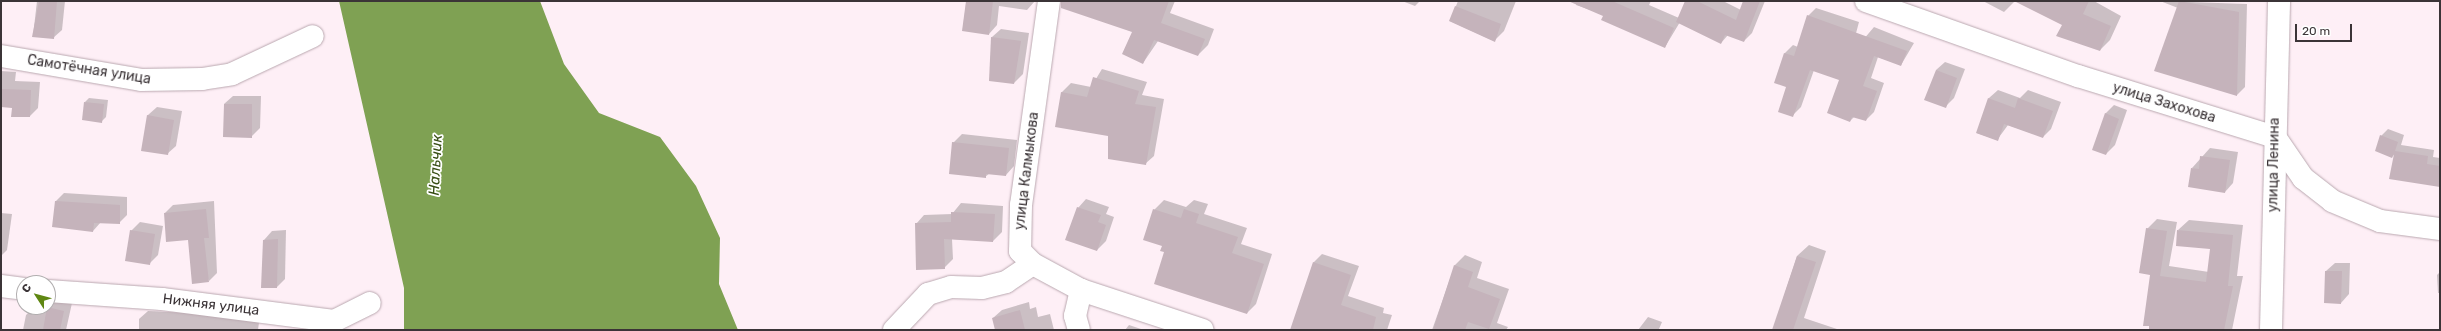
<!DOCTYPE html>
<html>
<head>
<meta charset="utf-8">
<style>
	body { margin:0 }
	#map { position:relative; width:2441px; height:331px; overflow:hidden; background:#feeff6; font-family:Rubik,sans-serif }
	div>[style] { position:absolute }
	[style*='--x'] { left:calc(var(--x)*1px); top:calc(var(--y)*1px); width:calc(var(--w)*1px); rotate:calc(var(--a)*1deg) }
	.water>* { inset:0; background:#7fa153 }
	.shadow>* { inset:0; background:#0003 }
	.building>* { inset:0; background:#c5b3bb }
	.roads { filter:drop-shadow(0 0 1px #baa8b0) drop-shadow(0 0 1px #baa8b0) }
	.minor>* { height:22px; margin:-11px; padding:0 11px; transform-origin:11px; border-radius:11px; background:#fff }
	span { translate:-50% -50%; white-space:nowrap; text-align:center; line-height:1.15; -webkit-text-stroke:3.5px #fff; paint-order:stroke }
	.street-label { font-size:14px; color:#3b3437 }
	.water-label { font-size:15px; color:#374d14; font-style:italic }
	.frame { position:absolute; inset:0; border:2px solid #3b3437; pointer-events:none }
	.north { position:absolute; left:16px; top:275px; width:40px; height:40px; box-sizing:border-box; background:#fff; border:1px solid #b1aeaf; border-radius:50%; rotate:306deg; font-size:11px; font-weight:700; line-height:16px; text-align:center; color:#3b3437 }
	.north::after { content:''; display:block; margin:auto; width:14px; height:18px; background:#5f8712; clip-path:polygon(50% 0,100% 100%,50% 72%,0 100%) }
	.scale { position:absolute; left:2295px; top:24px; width:57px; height:18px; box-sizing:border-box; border:2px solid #3b3437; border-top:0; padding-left:5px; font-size:12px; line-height:14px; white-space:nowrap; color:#3b3437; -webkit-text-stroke:3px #fff; paint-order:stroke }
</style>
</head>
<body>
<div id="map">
	<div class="water">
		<i style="clip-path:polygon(339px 1px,540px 1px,564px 64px,599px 113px,660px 137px,696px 186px,720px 238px,719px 284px,738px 330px,404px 330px,404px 288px)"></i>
	</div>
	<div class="shadow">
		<i style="clip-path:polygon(37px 1px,65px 1px,62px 30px,53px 38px,33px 36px)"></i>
		<i style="clip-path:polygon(967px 1px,1035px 1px,1027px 10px,999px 6px,997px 25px,989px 34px)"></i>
		<i style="clip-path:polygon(1074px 1px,1175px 1px,1170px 13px,1214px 29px,1208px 45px,1198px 55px,1158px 41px,1143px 63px,1134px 32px)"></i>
		<i style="clip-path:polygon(1402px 1px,1420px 1px,1415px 6px)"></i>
		<i style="clip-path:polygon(1458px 1px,1516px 1px,1504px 31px,1494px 41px,1450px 21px)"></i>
		<i style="clip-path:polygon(1577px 1px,1651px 1px,1649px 5px,1679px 18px,1686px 1px,1723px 1px,1741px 10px,1745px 1px,1765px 1px,1752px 33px,1744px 41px,1728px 35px,1721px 43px,1680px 22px,1665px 47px,1605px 15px,1576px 5px)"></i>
		<i style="clip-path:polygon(1983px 1px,2015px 1px,2004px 12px)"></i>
		<i style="clip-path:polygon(2016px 1px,2094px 1px,2121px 16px,2110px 40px,2100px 50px,2063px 24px)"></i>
		<i style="clip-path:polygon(2160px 1px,2247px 4px,2245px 87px,2237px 95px,2178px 8px)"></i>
		<i style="clip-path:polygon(1816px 8px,1859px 22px,1855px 37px,1863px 40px,1874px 27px,1914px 43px,1901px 65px,1878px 57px,1871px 78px,1884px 83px,1874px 112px,1866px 120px,1855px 116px,1850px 121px,1841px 79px,1814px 70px,1801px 107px,1793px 115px,1788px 86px,1776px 82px,1785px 53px,1793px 45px,1798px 47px,1808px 16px)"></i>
		<i style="clip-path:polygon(1001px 29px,1029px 33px,1023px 74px,1014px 83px,992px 37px)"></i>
		<i style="clip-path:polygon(1945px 62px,1965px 69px,1954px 98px,1945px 107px,1936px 70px)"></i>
		<i style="clip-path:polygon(1102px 69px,1147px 82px,1142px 95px,1164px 99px,1154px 156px,1145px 164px,1109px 135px,1056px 126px,1062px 92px,1071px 83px,1091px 87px)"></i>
		<i style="clip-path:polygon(1px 71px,16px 72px,15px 81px,40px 82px,38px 108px,30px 116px,13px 107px,1px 106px)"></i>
		<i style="clip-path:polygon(1998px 90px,2020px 98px,2028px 90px,2061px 102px,2051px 129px,2043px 137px,2008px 125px,1997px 140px,1977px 133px,1989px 98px)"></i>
		<i style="clip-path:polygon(233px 96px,261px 96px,260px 128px,251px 137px,224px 104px)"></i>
		<i style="clip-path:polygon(89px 98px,108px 100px,106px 117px,101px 122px,85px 102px)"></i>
		<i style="clip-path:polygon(2114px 105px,2127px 110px,2115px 145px,2106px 154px,2105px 114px)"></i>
		<i style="clip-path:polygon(157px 107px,182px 111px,176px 146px,167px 154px,142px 150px,148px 115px)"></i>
		<i style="clip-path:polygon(2388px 129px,2404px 135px,2401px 145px,2434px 150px,2433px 157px,2440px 158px,2440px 186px,2395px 154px,2392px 156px,2381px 136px)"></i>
		<i style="clip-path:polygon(962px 134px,1017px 140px,1014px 166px,1006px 175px,990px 173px,985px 177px,953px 143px)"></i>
		<i style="clip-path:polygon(2210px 148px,2238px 152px,2233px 183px,2225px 192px,2192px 168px)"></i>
		<i style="clip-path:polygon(64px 193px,127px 197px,127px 215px,119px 223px,101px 222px,93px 231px,53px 226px,56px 201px)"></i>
		<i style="clip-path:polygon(1086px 199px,1109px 207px,1106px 214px,1114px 217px,1106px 241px,1097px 250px,1078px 208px)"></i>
		<i style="clip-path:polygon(1164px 200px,1186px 207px,1194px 200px,1208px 204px,1204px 214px,1247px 228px,1241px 244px,1272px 254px,1256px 304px,1247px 313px,1166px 252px,1154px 210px)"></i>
		<i style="clip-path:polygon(214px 201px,217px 273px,209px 281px,189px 239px,165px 213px,173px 205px)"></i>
		<i style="clip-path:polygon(961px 203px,1003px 206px,1002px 232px,993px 241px,952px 239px,953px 259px,944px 268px,916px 224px,924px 215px,952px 214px)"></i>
		<i style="clip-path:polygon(1px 213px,12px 214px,7px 250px,1px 256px)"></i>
		<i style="clip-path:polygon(2157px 219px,2177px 222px,2169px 266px,2209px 272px,2211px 249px,2178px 230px,2189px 220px,2243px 225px,2237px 276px,2243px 276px,2232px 330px,2150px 330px,2151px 274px,2147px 229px)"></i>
		<i style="clip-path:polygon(140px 222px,163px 226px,158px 255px,149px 264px,131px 231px)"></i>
		<i style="clip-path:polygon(286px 230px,285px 279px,277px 287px,264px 240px,272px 231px)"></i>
		<i style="clip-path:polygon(1809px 245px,1826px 251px,1804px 318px,1840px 330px,1773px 330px,1797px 256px)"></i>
		<i style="clip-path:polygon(1322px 254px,1359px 266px,1348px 296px,1384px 308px,1383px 313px,1392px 315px,1387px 330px,1292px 328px,1314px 262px)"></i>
		<i style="clip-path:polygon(1465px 255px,1482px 262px,1477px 278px,1509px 289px,1497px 323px,1508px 327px,1506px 330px,1432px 330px,1455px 265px)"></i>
		<i style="clip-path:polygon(2335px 263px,2350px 263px,2349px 294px,2341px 303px,2326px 271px)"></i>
		<i style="clip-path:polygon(2440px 272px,2440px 293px,2438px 293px,2437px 275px)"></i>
		<i style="clip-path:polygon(56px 299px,72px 303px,66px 330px,23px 330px,26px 315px,35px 307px,48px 310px)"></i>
		<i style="clip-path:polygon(1029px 302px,1030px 309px,1036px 307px,1038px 317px,1050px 314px,1054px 330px,996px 330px,993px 318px,1002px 310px)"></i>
		<i style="clip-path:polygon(148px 311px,192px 313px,260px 315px,258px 330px,139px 330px,139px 319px)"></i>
		<i style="clip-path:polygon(1648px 317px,1662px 322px,1659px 329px,1663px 330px,1638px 330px)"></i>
		<i style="clip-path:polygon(1129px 325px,1144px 330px,1125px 330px)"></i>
	</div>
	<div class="building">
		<i style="clip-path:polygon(39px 1px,57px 1px,54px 39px,32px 37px)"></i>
		<i style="clip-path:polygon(966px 1px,993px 1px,989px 35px,962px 31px)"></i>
		<i style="clip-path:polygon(1061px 1px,1169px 1px,1161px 23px,1205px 39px,1198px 56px,1154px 40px,1143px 64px,1122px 54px,1132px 32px,1061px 8px)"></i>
		<i style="clip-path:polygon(1568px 1px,1612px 1px,1674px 28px,1665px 48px,1601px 20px,1603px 16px)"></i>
		<i style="clip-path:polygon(1685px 1px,1697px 1px,1736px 20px,1743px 1px,1760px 1px,1744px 42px,1725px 35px,1721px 44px,1676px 22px)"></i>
		<i style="clip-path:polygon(2014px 1px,2089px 1px,2083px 14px,2111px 26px,2100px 51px,2056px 36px,2062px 25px)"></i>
		<i style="clip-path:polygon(2179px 1px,2239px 12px,2237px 96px,2154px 71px)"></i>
		<i style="clip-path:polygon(1455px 6px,1501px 24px,1495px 42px,1449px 21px)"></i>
		<i style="clip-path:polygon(1807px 15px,1907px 51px,1901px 66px,1874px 56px,1863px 86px,1877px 91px,1866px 121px,1852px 117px,1850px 122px,1827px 113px,1839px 80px,1810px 70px,1793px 117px,1778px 112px,1786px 87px,1774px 83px,1784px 53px,1794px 56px)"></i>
		<i style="clip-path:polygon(991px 37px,1021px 41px,1014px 84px,989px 81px)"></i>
		<i style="clip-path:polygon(1936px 70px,1957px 78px,1946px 108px,1924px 100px)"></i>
		<i style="clip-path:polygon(1093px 77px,1139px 91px,1135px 104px,1156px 107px,1146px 165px,1108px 159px,1108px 136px,1055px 127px,1061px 92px,1087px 97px)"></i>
		<i style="clip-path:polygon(1px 89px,31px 90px,30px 117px,11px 117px,12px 108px,1px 107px)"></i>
		<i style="clip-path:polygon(1988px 98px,2015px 108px,2018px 98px,2053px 111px,2043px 138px,2004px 124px,1998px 141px,1976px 133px)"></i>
		<i style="clip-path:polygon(84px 102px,104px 104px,102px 123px,82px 120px)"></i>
		<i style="clip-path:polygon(224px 104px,252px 104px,252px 138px,223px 137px)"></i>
		<i style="clip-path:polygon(2105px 113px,2119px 119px,2106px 155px,2092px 150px)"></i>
		<i style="clip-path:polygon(147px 115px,174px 120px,168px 155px,141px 151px)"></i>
		<i style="clip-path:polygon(2380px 135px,2398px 142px,2395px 151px,2428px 156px,2427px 164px,2440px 166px,2440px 187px,2389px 179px,2394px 154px,2392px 158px,2375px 151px)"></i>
		<i style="clip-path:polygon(952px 142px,1009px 148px,1006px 176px,986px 174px,986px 178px,949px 174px)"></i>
		<i style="clip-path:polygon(2200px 156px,2230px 160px,2225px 193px,2188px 187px,2191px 168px,2199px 169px)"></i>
		<i style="clip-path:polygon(55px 201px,120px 205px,120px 224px,94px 223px,93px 232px,52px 227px)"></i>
		<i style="clip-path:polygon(1077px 207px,1101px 215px,1098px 222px,1106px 225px,1097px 251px,1065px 240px)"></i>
		<i style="clip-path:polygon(206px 209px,209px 238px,204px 238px,209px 282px,192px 284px,188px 240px,166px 242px,164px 213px)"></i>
		<i style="clip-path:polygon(1153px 209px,1181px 218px,1184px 209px,1199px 214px,1196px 223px,1238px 237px,1232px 253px,1264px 264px,1247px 314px,1154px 284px,1164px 252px,1160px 251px,1162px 246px,1143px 240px)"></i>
		<i style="clip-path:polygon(951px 212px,995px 214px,993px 242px,944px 239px,945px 269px,916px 270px,915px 223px,951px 222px)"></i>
		<i style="clip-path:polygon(2146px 228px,2167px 231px,2160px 276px,2206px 282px,2210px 249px,2176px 246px,2177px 230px,2233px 235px,2228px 286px,2233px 286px,2224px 330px,2149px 330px,2149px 326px,2143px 326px,2150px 275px,2139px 273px)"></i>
		<i style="clip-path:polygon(130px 230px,155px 234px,150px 265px,125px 261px)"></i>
		<i style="clip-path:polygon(278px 239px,277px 288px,261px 288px,263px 240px)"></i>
		<i style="clip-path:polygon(1797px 256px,1816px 262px,1793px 330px,1772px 330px)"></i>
		<i style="clip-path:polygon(1313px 262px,1351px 275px,1341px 305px,1376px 317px,1373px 330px,1290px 330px)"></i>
		<i style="clip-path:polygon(1454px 265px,1473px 272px,1468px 287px,1500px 299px,1489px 329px,1468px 322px,1465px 330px,1433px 330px)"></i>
		<i style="clip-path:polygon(2325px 271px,2342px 271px,2341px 304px,2324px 303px)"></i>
		<i style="clip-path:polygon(47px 307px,64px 311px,60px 330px,43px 330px)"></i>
		<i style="clip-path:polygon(1020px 310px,1025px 330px,995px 330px,992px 318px)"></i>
	</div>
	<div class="roads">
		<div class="minor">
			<i style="--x:1049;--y:1;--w:206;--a:97.8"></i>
			<i style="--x:1021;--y:205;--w:46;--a:91.2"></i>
			<i style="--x:1020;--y:251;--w:18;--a:45"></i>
			<i style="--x:1033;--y:264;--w:55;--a:28.4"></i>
			<i style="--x:1081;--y:290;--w:128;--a:18.2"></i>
			<i style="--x:1866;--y:1;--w:225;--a:19.5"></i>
			<i style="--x:2078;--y:76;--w:206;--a:17.2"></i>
			<i style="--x:2275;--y:137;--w:50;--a:55.7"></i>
			<i style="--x:2303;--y:178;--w:37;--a:38"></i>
			<i style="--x:2332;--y:201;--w:52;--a:22.6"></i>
			<i style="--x:2380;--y:221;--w:61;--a:7.6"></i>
			<i style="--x:1;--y:56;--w:142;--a:9.7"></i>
			<i style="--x:141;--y:80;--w:61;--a:-0.9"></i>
			<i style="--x:202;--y:79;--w:30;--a:-9"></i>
			<i style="--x:232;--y:74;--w:89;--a:-25.1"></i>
			<i style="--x:1;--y:286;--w:23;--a:7"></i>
			<i style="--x:48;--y:291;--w:114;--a:4"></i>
			<i style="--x:162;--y:299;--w:173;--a:7.3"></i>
			<i style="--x:334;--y:321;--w:40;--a:-26.6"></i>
			<i style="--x:894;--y:330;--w:50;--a:-46.6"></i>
			<i style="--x:928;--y:294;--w:24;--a:-17"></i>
			<i style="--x:951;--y:287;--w:31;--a:2"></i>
			<i style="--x:982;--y:288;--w:25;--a:-14"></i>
			<i style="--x:1006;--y:282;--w:32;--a:-34"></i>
			<i style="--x:1079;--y:330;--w:15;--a:-106"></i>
			<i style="--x:1075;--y:316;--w:27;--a:-77"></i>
			<i style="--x:2271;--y:330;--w:329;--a:-88.6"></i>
		</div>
	</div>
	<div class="street-label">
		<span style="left:89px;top:70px;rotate:9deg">Самотёчная улица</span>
		<span style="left:2164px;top:103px;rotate:17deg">улица Захохова</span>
		<span style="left:2274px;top:165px;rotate:-89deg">улица Ленина</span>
		<span style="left:1027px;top:171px;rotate:-83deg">улица Калмыкова</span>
		<span style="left:211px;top:305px;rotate:7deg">Нижняя улица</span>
	</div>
	<div class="water-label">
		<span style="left:436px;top:165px;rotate:-87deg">Нальчик</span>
	</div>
	<div class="frame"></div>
	<div class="north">С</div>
	<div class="scale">20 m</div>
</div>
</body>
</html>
